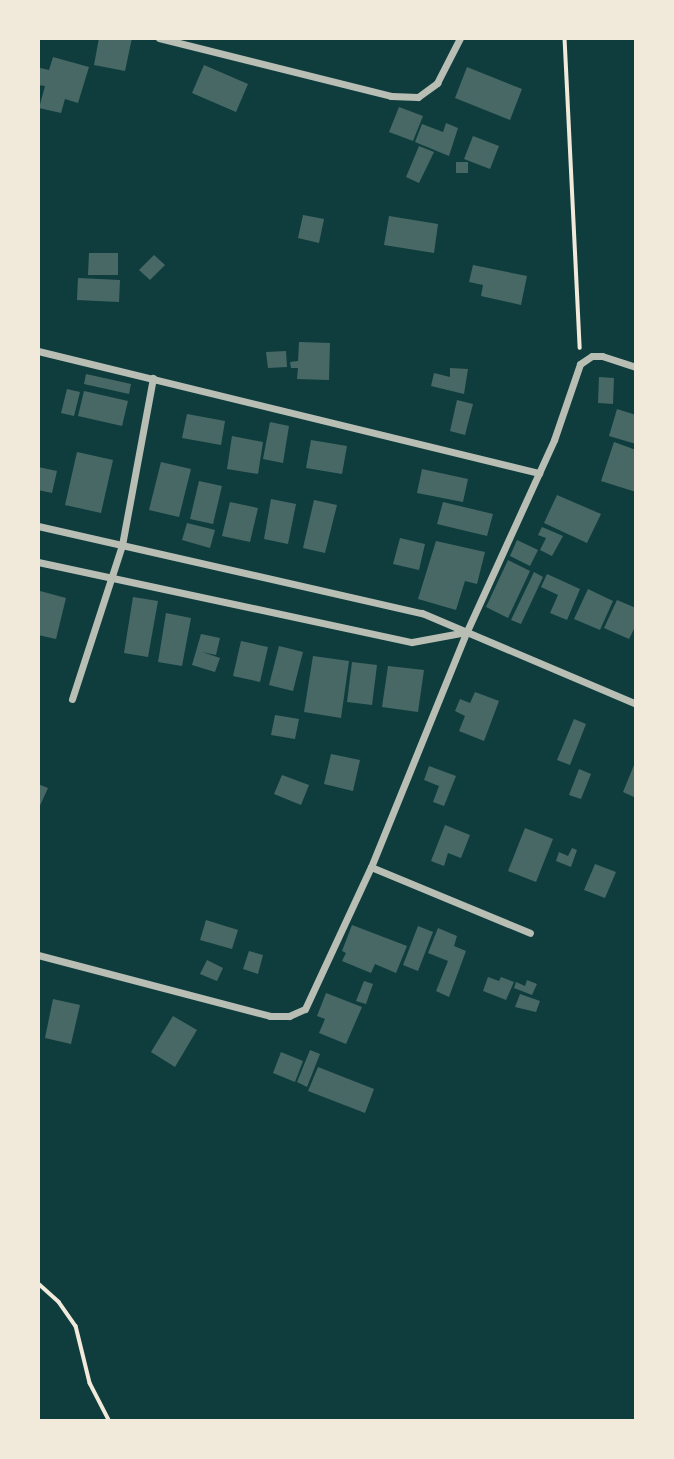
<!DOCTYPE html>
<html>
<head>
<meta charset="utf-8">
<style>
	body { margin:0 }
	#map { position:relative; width:674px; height:1459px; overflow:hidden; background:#0f3d3e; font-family:Commissioner,sans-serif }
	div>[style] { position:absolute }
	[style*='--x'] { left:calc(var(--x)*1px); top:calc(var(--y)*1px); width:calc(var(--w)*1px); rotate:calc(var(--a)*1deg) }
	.building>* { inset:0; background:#486865 }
	.path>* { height:3.5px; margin:-1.75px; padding:0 1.75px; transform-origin:1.75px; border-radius:1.75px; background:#f1e9da }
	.minor>* { height:7px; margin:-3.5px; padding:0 3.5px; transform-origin:3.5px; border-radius:3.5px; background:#b8beb3 }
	span { translate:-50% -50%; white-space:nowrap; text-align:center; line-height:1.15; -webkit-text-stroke:7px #f1e9da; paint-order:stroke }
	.frame { position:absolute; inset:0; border:40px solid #f1e9da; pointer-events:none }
</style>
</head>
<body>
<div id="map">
	<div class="building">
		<i style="clip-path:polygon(99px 38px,132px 38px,125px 71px,94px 65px)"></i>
		<i style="clip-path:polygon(53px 57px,89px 67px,78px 103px,65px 99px,61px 113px,39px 108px,45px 86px,38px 85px,40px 68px,49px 70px)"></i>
		<i style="clip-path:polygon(204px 65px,248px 84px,236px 112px,192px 93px)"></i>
		<i style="clip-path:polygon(467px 67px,522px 89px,510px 120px,455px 98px)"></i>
		<i style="clip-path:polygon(399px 107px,423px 116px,413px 141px,389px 132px)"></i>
		<i style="clip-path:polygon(446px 123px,458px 128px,449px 156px,415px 142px,422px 124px,443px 132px)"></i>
		<i style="clip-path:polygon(473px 136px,499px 146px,490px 169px,464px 159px)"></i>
		<i style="clip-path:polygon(419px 146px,434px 152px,419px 183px,406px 177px)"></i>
		<i style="clip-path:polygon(456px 162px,468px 162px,468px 173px,456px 173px)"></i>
		<i style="clip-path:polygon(303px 215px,324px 219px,319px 243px,298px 238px)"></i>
		<i style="clip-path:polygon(389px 216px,438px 224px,434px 253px,384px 245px)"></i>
		<i style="clip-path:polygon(89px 253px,118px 253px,118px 275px,88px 275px)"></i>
		<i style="clip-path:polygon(154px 255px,165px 265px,150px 280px,139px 270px)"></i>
		<i style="clip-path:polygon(473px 265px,527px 276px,521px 305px,481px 296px,483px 285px,469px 282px)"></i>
		<i style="clip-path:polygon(78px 278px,120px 280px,119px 302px,77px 300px)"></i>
		<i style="clip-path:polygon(299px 342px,330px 343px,329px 380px,297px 379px,298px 368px,291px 368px,290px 362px,298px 361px)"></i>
		<i style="clip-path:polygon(286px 351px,287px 367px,268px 368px,266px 352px)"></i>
		<i style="clip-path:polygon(450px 368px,468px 369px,464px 394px,431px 386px,434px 373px,450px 377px)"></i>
		<i style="clip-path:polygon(86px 374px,131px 384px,129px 394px,84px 384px)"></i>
		<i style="clip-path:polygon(599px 377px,614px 378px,613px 404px,598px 403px)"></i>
		<i style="clip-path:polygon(67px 389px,80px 392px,74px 416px,61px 413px)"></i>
		<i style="clip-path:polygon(84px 391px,128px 401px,122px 426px,78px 416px)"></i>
		<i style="clip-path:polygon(457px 400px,473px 404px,465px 435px,450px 431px)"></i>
		<i style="clip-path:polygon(617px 409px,636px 415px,636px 444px,609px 436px)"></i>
		<i style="clip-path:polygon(187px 414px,225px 421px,221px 445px,182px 438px)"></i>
		<i style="clip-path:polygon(270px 422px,289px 426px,283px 463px,263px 459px)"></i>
		<i style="clip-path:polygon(232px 436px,263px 442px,258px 474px,227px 469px)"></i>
		<i style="clip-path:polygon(311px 440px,347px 446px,342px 474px,306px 468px)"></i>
		<i style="clip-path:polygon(614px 442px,636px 450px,636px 492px,601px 481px)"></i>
		<i style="clip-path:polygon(77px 452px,113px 460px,101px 513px,65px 505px)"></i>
		<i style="clip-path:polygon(161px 462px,191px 469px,179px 517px,149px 510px)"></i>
		<i style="clip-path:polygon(38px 467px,57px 471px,52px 493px,38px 490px)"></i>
		<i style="clip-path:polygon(422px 469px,468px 479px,463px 502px,417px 493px)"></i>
		<i style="clip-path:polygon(199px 481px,222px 486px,213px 524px,190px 519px)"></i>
		<i style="clip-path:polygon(557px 495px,601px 514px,587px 543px,544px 523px)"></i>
		<i style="clip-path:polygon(271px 499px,296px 504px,288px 544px,264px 539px)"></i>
		<i style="clip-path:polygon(314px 500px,337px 505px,325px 553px,303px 548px)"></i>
		<i style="clip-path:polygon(230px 502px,258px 508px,250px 542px,222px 536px)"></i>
		<i style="clip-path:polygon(443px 502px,493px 514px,487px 536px,437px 524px)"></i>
		<i style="clip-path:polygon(187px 523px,215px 530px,210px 548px,182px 540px)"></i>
		<i style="clip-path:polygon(542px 527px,563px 536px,552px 556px,540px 550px,546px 538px,538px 535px)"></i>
		<i style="clip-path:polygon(400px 538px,425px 544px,419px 570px,393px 564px)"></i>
		<i style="clip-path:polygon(517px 540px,538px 550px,530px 566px,510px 556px)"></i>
		<i style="clip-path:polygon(436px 541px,485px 552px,477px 584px,465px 581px,456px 610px,418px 599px)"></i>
		<i style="clip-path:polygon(508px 560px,530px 571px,508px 618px,486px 607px)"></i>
		<i style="clip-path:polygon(534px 572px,543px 577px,521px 624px,511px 620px)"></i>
		<i style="clip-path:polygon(547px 574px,580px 589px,567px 620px,550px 613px,558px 595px,541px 587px)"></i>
		<i style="clip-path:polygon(588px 589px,613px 601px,600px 630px,574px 619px)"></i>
		<i style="clip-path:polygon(40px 591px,66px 598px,56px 639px,38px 635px)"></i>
		<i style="clip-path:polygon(133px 597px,158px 601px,148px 657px,124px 653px)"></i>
		<i style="clip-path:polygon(617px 600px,636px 608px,636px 625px,629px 639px,604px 628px)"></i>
		<i style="clip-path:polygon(166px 613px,191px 618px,182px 666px,158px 662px)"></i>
		<i style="clip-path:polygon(201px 634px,220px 638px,216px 655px,202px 652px,220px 658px,215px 672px,192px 665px)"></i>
		<i style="clip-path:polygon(241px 641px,268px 647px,260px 682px,233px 676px)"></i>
		<i style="clip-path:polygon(279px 646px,303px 652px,293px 691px,269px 685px)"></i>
		<i style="clip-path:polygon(313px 656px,349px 661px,341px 718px,304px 712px)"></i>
		<i style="clip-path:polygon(352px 662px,377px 665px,372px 705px,347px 702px)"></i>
		<i style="clip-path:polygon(388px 666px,424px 670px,418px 712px,382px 707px)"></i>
		<i style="clip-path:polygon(475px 692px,499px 701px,484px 741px,459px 731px,465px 716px,455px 711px,460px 699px,470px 703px)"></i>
		<i style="clip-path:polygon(275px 715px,299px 719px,295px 739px,271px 735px)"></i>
		<i style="clip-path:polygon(574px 719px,586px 724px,570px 765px,557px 760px)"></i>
		<i style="clip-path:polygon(331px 754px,360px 760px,353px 791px,324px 784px)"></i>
		<i style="clip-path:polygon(636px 760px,636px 792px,634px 797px,623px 792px)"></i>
		<i style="clip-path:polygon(429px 766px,456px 776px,444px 806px,433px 802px,439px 786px,424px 780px)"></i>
		<i style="clip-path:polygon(579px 769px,591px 774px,581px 799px,569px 795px)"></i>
		<i style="clip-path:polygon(282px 775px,309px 785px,301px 805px,274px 794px)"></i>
		<i style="clip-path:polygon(38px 784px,48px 788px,38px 810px)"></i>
		<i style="clip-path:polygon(445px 825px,470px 835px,461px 858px,448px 853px,444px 866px,431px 861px)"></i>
		<i style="clip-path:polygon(525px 828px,553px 839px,536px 882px,508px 871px)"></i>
		<i style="clip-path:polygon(572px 848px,577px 850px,571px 867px,556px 861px,559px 852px,568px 856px)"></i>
		<i style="clip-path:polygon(595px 864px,616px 872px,605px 898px,584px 890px)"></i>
		<i style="clip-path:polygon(206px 920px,238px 930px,232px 949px,200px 940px)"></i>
		<i style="clip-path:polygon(352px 925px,407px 946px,396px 973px,375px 964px,371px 973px,342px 961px,346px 953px,342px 951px)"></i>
		<i style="clip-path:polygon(418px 926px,433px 932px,418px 971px,403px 965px)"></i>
		<i style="clip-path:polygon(438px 928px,457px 936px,454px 946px,466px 951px,449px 997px,436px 991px,448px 961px,428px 953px)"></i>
		<i style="clip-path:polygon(249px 951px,263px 955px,258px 974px,243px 969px)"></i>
		<i style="clip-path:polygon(207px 960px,223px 968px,217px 981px,200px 974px)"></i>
		<i style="clip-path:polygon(488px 977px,499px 981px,501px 977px,514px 982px,506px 1000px,483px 991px)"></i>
		<i style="clip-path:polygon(527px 980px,537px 984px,532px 995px,514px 988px,516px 982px,525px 986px)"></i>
		<i style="clip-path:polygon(364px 981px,373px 984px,366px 1004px,356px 1001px)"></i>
		<i style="clip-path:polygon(326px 993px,362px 1007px,346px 1044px,319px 1033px,325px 1019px,317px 1016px)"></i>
		<i style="clip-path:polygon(520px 994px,540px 1001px,536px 1012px,515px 1007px)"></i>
		<i style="clip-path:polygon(53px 999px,80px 1005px,71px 1044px,45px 1038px)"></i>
		<i style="clip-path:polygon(173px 1016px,197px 1030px,175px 1067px,151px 1052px)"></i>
		<i style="clip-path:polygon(310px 1050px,320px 1054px,307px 1087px,297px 1082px)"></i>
		<i style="clip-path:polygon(281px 1052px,303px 1061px,295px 1082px,273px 1073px)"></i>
		<i style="clip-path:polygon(318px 1067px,374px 1089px,365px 1113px,308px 1091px)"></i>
	</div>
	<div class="path">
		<i style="--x:565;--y:38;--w:310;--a:87.2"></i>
		<i style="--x:38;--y:1283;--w:28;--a:42"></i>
		<i style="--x:59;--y:1302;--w:29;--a:55"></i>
		<i style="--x:76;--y:1326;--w:59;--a:76.2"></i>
		<i style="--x:90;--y:1383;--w:42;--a:62.8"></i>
	</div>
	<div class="minor">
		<i style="--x:159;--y:38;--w:239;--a:14"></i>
		<i style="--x:391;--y:96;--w:27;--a:2"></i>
		<i style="--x:418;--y:97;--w:24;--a:-36"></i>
		<i style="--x:437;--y:83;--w:51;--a:-62.9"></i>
		<i style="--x:38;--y:351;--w:516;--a:13.69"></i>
		<i style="--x:38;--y:526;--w:394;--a:12.8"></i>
		<i style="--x:422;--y:613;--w:233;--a:23"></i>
		<i style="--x:38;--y:562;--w:382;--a:12.1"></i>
		<i style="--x:412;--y:642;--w:55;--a:-10.5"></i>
		<i style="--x:72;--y:699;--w:162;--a:-72"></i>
		<i style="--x:122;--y:545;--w:170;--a:-79.5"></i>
		<i style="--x:371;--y:867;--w:172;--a:22.5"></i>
		<i style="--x:38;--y:955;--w:240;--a:14.7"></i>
		<i style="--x:270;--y:1016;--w:19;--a:0"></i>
		<i style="--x:289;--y:1016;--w:17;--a:-24"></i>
		<i style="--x:305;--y:1009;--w:157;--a:-65.1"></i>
		<i style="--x:371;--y:867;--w:255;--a:-67.9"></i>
		<i style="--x:467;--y:631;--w:210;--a:-65.5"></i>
		<i style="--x:554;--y:440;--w:80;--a:-71.1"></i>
		<i style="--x:580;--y:364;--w:14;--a:-34"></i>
		<i style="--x:592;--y:356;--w:10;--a:0"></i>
		<i style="--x:602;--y:356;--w:36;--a:18"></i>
	</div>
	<div class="frame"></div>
</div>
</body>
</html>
